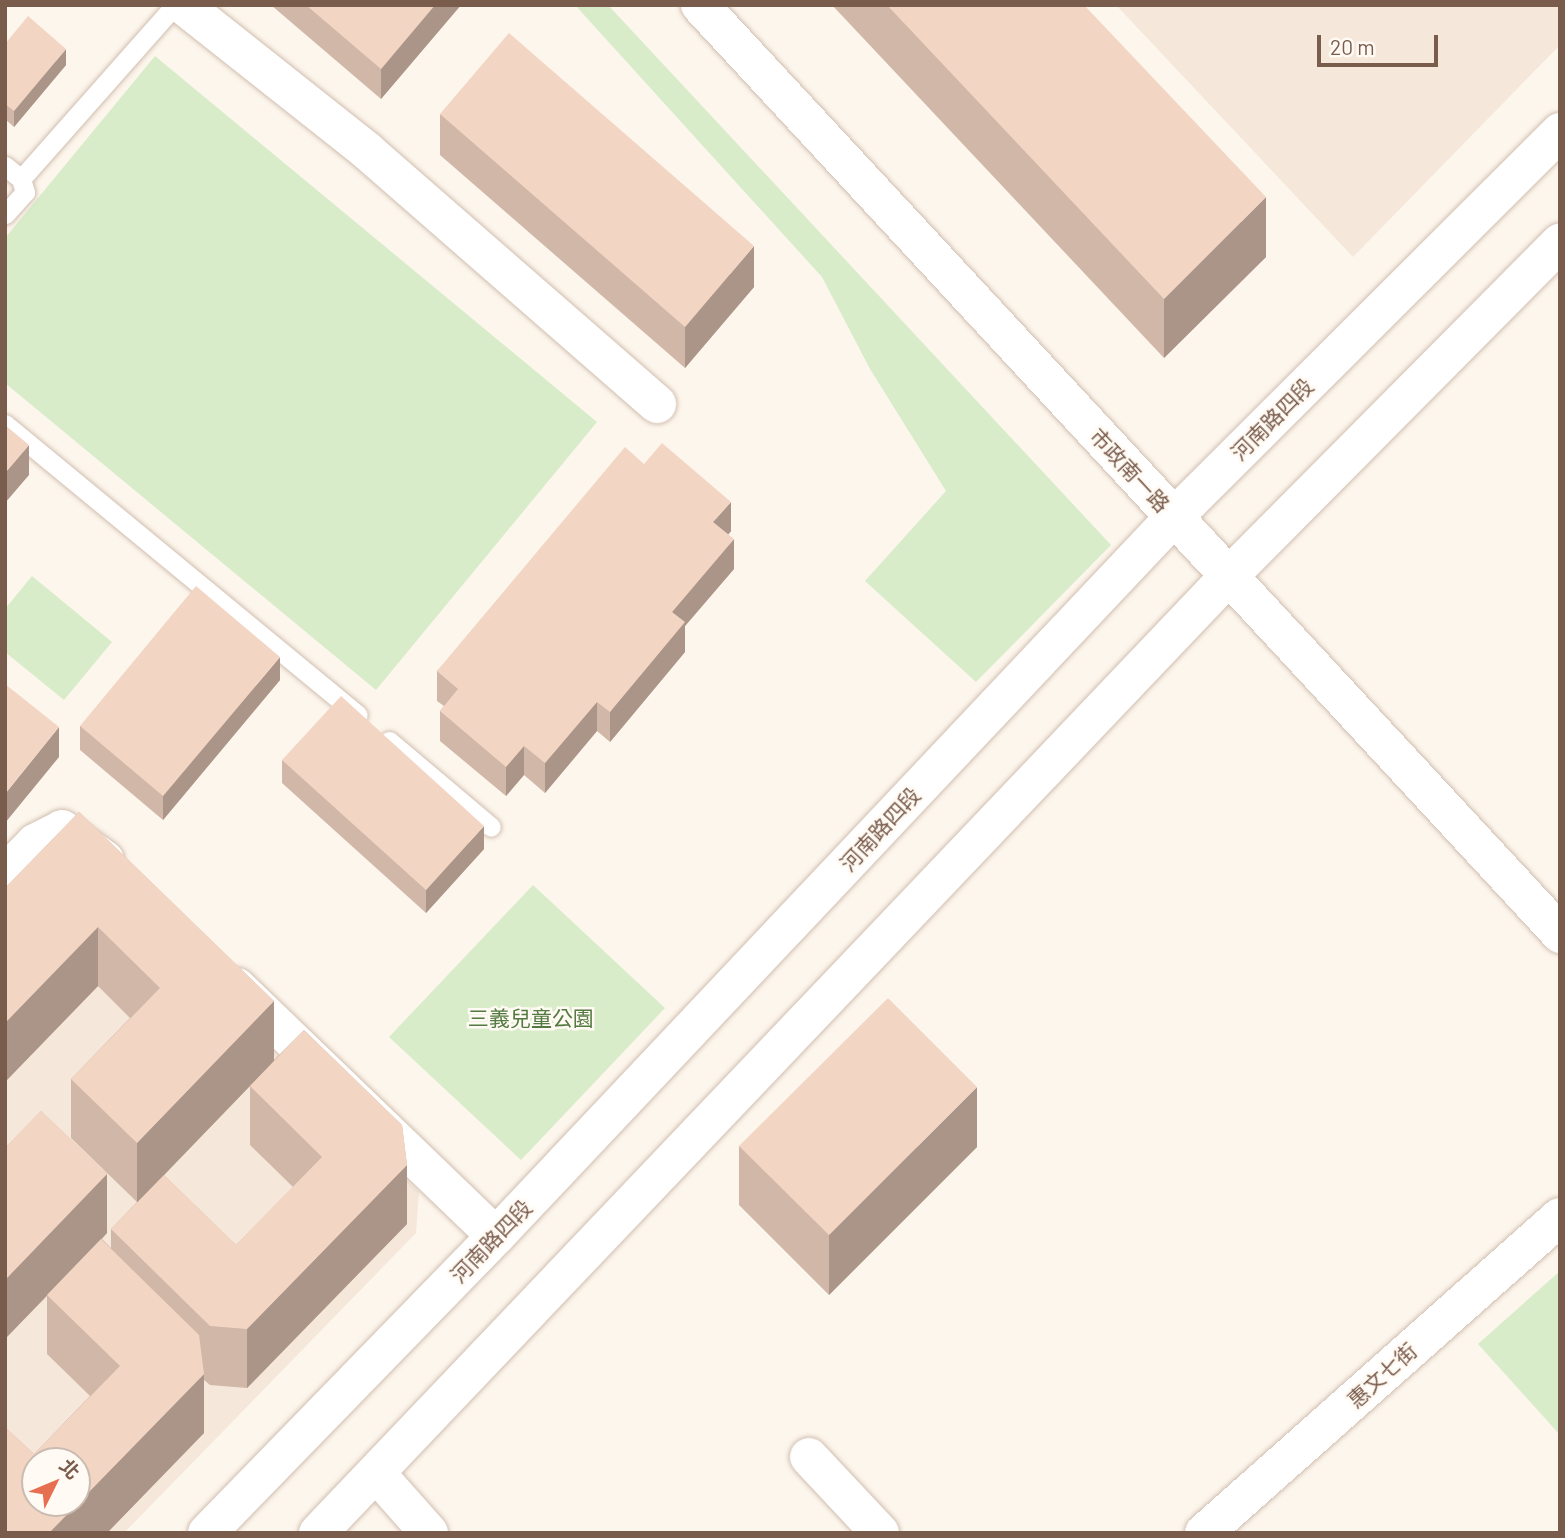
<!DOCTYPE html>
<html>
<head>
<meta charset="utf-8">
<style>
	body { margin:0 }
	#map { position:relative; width:1565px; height:1538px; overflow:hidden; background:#fdf6ec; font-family:Barlow,"Noto Sans TC",sans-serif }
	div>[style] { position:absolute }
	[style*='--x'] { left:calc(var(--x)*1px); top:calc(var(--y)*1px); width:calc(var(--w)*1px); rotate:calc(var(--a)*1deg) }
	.residential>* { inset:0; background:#f5e8da }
	.green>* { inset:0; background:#d8ecc9 }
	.roads { filter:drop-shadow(0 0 2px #d1beb0) drop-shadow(0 0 2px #d1beb0) }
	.lane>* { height:19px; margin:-9.5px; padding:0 9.5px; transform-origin:9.5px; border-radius:9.5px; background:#fff }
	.street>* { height:38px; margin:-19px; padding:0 19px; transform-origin:19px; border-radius:19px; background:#fff }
	.secondary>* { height:38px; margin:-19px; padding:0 19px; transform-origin:19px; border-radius:19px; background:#fff }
	.wall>* { inset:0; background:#d1b7a8 }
	.shaded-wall>* { inset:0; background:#aa9588 }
	.building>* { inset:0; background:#f3d5c3 }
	span { translate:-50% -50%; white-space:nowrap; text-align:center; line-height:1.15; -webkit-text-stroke:5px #fffaf3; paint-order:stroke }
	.street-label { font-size:21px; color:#7a5c4d }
	.park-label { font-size:21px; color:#537a41 }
	.frame { position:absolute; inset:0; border:7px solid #7a5c4d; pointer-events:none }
	.north { position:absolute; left:21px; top:1447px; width:70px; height:70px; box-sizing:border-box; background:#fffaf3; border:2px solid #cabbb1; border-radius:50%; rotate:47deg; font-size:19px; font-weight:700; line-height:28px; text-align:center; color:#7a5c4d }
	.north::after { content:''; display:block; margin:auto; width:24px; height:32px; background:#e76f51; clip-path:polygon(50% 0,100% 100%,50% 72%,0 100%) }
	.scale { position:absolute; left:1317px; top:35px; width:121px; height:32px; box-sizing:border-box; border:4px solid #7a5c4d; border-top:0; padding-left:9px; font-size:21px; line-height:24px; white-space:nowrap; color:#7a5c4d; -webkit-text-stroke:5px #fffaf3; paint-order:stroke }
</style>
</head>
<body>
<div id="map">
	<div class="residential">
		<i style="clip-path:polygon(1116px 5px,1560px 5px,1560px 45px,1353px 257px)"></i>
		<i style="clip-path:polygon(evenodd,60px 848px,419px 1192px,416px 1233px,124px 1533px,5px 1533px,5px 905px,60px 848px,35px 1461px,77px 1461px,77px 1503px,35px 1503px,35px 1461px)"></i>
	</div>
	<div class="green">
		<i style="clip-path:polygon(575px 5px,608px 5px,1111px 545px,976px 682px,865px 581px,946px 491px,870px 369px,822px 277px)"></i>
		<i style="clip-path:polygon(155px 56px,597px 422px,376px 690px,5px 383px,5px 238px)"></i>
		<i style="clip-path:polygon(32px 576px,112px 642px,64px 700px,5px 652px,5px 609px)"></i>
		<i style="clip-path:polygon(533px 885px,665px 1008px,521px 1160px,389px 1037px)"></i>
		<i style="clip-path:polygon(1560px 1271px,1560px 1435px,1478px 1344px)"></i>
	</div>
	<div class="roads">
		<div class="lane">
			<i style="--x:5;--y:166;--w:21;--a:39"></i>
			<i style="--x:21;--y:179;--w:14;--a:73"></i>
			<i style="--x:25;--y:192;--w:30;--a:132"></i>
			<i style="--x:21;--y:179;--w:232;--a:-48.5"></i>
			<i style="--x:5;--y:424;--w:457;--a:39.5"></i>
			<i style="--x:389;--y:741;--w:133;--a:40.1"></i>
		</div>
		<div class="street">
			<i style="--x:183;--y:5;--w:235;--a:38.4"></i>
			<i style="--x:367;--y:151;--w:385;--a:41.1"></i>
			<i style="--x:1229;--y:576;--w:488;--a:47.2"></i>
			<i style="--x:5;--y:874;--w:43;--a:-45.9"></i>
			<i style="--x:35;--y:843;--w:30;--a:-27"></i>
			<i style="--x:62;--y:829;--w:53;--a:35.8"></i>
			<i style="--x:237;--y:987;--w:359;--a:43.9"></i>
			<i style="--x:809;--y:1457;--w:104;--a:46.9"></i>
			<i style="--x:376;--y:1473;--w:80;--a:48.5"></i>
			<i style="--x:1204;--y:1533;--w:476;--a:-41.6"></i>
		</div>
		<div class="secondary">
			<i style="--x:700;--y:5;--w:778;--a:47.19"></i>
			<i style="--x:207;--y:1533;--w:414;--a:-45.8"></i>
			<i style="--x:496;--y:1236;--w:988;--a:-46.68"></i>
			<i style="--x:1174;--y:517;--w:545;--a:-44.93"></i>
			<i style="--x:318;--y:1533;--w:1321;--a:-46.41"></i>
			<i style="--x:1229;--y:576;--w:470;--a:-45.2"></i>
		</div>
	</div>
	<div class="wall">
		<i style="clip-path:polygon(271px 5px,461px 5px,381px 99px)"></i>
		<i style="clip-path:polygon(832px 5px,1084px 5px,1266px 257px,1164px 358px)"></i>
		<i style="clip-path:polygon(5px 44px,66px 65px,14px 127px,5px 119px)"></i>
		<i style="clip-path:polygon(440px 114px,754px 287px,685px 368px,440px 155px)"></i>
		<i style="clip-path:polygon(644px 464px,731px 531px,728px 535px,734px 569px,685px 626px,685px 652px,610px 742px,597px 731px,545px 793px,524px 775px,506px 796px,440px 741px,440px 711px,444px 706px,437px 701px,437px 671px)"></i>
		<i style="clip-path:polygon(280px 680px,163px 820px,80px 750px,80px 726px)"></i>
		<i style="clip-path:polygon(282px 760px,484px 849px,426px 913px,282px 783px)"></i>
		<i style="clip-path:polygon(evenodd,79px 812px,274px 1001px,274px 1060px,304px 1030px,402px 1125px,407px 1165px,407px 1224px,247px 1388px,210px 1385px,204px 1380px,204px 1433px,107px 1533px,5px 1533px,5px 1427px,34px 1454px,90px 1396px,47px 1354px,47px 1296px,5px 1339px,5px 1148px,41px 1111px,107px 1174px,107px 1233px,102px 1239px,111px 1248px,111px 1229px,137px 1202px,71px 1138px,71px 1079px,130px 1018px,98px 986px,5px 1082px,5px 888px,79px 812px,250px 1086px,250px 1145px,293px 1187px,236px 1245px,164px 1175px,250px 1086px,79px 812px,35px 1461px,77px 1461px,77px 1503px,35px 1503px,35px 1461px)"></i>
		<i style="clip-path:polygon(739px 1146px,977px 1147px,829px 1295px,739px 1205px)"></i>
	</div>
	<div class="shaded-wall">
		<i style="clip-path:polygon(435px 5px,461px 5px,381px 99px,381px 69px)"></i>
		<i style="clip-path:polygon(66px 49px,66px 65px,14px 127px,14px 111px)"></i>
		<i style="clip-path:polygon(1266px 197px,1266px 257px,1164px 358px,1164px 299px)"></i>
		<i style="clip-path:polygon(754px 246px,754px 287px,685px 368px,685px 327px)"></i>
		<i style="clip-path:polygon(29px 445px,29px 475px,5px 503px,5px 473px)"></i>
		<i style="clip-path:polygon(731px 502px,731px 531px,713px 552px,713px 522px)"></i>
		<i style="clip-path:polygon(734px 539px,734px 569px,685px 626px,685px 652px,610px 742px,610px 712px,672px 612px)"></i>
		<i style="clip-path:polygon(280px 657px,280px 680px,163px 820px,163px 796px)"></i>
		<i style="clip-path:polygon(597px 702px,597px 731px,545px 793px,545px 763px)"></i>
		<i style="clip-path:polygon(59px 727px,59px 757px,5px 823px,5px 794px)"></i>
		<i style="clip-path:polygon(524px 746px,524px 775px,506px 796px,506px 767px)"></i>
		<i style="clip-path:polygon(484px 826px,484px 849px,426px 913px,426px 890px)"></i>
		<i style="clip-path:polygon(98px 927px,98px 986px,5px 1082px,5px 1023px)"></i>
		<i style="clip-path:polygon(274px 1001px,274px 1061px,137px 1203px,137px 1143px)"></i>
		<i style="clip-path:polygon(977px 1087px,977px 1147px,829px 1295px,829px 1235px)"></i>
		<i style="clip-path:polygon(407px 1165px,407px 1224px,247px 1388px,247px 1329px)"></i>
		<i style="clip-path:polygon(107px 1174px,107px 1233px,5px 1339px,5px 1280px)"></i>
		<i style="clip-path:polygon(204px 1374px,204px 1433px,107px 1533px,49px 1533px)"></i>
	</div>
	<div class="building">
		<i style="clip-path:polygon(306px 5px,435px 5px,381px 69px)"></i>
		<i style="clip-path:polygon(887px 5px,1084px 5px,1266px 197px,1164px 299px)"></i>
		<i style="clip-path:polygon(28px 16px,66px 49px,14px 111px,5px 104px,5px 44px)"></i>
		<i style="clip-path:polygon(509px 33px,754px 246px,685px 327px,440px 114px)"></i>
		<i style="clip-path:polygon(5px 425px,29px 445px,5px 473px)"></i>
		<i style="clip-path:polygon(662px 443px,731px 502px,713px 522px,734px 539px,672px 612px,685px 622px,610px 712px,597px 702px,545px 763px,524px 746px,506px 767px,440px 711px,458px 689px,437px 671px,625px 447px,644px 464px)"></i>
		<i style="clip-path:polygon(196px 586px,280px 657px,163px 796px,80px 726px)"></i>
		<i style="clip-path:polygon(5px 684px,59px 727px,5px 794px)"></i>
		<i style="clip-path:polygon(341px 696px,484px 826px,426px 890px,282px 760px)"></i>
		<i style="clip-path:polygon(79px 812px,274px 1001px,137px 1143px,71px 1079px,160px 988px,98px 927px,5px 1023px,5px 888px)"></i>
		<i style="clip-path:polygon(888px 998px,977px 1087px,829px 1235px,739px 1146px)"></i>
		<i style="clip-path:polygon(304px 1030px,402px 1125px,407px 1165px,247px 1329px,210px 1326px,111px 1229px,164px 1175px,236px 1245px,322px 1157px,250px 1086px)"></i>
		<i style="clip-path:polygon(41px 1111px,107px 1174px,5px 1280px,5px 1148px)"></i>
		<i style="clip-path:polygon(evenodd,101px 1239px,199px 1335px,204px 1374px,49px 1533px,5px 1533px,5px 1427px,34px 1454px,120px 1366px,47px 1295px,101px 1239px,35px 1461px,77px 1461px,77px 1503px,35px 1503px,35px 1461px)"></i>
	</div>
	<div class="street-label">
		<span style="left:1272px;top:419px;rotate:-45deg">河南路四段</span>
		<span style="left:1130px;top:470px;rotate:47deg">市政南一路</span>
		<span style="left:880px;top:829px;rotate:-47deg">河南路四段</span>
		<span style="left:491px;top:1241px;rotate:-46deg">河南路四段</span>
		<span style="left:1382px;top:1375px;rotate:-42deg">惠文七街</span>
	</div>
	<div class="park-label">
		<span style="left:531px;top:1018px">三義兒童公園</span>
	</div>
	<div class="frame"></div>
	<div class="north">北</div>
	<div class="scale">20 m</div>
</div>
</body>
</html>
